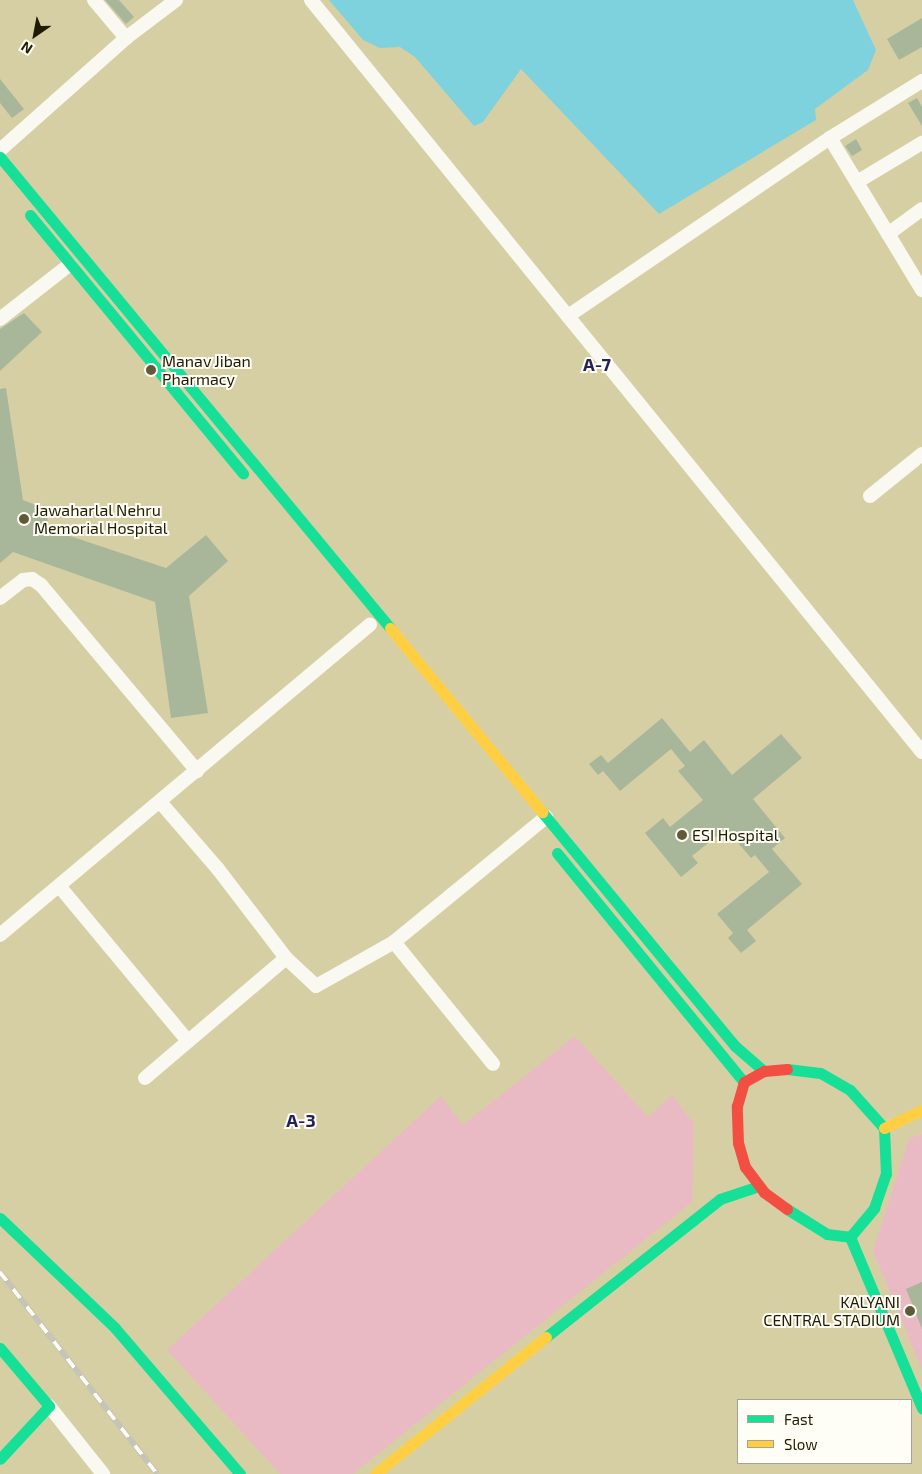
<!DOCTYPE html>
<html>
<head>
<meta charset="utf-8">
<style>
	body { margin:0 }
	#map { position:relative; width:922px; height:1474px; overflow:hidden; background:#d7cfa4; font-family:"Exo 2",sans-serif }
	div>[style] { position:absolute }
	[style*='--x'] { left:calc(var(--x)*1px); top:calc(var(--y)*1px); width:calc(var(--w)*1px); rotate:calc(var(--a)*1deg) }
	.green>* { inset:0; background:#e9bac4 }
	.water>* { inset:0; background:#7dd2dd }
	.building>* { inset:0; background:#a8b79a }
	.street>* { height:14px; margin:-7px; padding:0 7px; transform-origin:7px; border-radius:7px; background:#f9f8f1 }
	.fast>* { height:11px; margin:-5.5px; padding:0 5.5px; transform-origin:5.5px; border-radius:5.5px; background:#16e098 }
	.slow>* { height:11px; margin:-5.5px; padding:0 5.5px; transform-origin:5.5px; border-radius:5.5px; background:#ffcf43 }
	.jam>* { height:11px; margin:-5.5px; padding:0 5.5px; transform-origin:5.5px; border-radius:5.5px; background:#f24e42 }
	.rail>* { height:5.5px; margin-top:-2.75px; transform-origin:0; background:repeating-linear-gradient(90deg,#fffef6 0 11px,#c6c4b8 0 22px); box-sizing:border-box; border-block:1px solid #c6c4b8 }
	.dots>* { width:14px; height:14px; translate:-50% -50%; box-sizing:border-box; border:2px solid #fffef6; border-radius:50% }
	span { translate:-50% -50%; white-space:nowrap; text-align:center; line-height:1.15; -webkit-text-stroke:4px #fffef6; paint-order:stroke }
	.poi-label { font-size:16px; color:#201b00 }
	.left { translate:0 -50%; text-align:left }
	.right { translate:-100% -50%; text-align:right }
	.neighbourhood-label { font-size:18px; color:#23215a; font-weight:700 }
	.legend { position:absolute; left:737px; top:1399px; width:175px; height:65px; box-sizing:border-box; background:#fffef6; border:1px solid #a6a394; margin:0; padding:6px 9px; list-style:none; font-size:15px; color:#201b00 }
	.legend li { display:flex; align-items:center; gap:10px; height:25px }
	.legend b { width:25px; border:1px solid #a6a394 }
	.north { position:absolute; left:10px; top:10px; width:50px; height:50px; -webkit-text-stroke:4px #fffef6; paint-order:stroke; rotate:213deg; font-size:14px; font-weight:700; line-height:20px; text-align:center; color:#201b00 }
	.north::after { content:''; display:block; margin:auto; width:18px; height:22px; background:#201b00; clip-path:polygon(50% 0,100% 100%,50% 72%,0 100%) }
</style>
</head>
<body>
<div id="map">
	<div class="green">
		<i style="clip-path:polygon(575px 1036px,648px 1117px,672px 1095px,694px 1124px,692px 1202px,353px 1474px,280px 1474px,167px 1350px,441px 1096px,463px 1125px)"></i>
		<i style="clip-path:polygon(922px 1134px,922px 1370px,873px 1251px,909px 1139px)"></i>
	</div>
	<div class="water">
		<i style="clip-path:polygon(329px 0,853px 0,876px 50px,868px 70px,815px 109px,816px 120px,659px 214px,521px 69px,483px 122px,474px 126px,415px 57px,400px 47px,380px 48px,363px 40px)"></i>
	</div>
	<div class="building">
		<i style="clip-path:polygon(105px 0,119px 0,134px 17px,126px 24px)"></i>
		<i style="clip-path:polygon(922px 18px,922px 47px,899px 60px,887px 39px)"></i>
		<i style="clip-path:polygon(0 79px,24px 109px,12px 118px,0 103px)"></i>
		<i style="clip-path:polygon(917px 98px,922px 107px,922px 126px,908px 103px)"></i>
		<i style="clip-path:polygon(856px 139px,862px 150px,852px 156px,845px 146px)"></i>
		<i style="clip-path:polygon(24px 313px,42px 332px,0 371px,0 329px)"></i>
		<i style="clip-path:polygon(6px 388px,23px 500px,46px 509px,49px 529px,166px 568px,206px 535px,228px 561px,189px 596px,208px 713px,171px 718px,155px 602px,13px 552px,0 563px,0 389px)"></i>
		<i style="clip-path:polygon(662px 718px,690px 752px,704px 740px,732px 775px,781px 734px,802px 758px,753px 799px,785px 838px,772px 849px,802px 884px,747px 930px,756px 941px,741px 953px,728px 938px,733px 933px,717px 914px,769px 872px,755px 855px,751px 858px,726px 829px,692px 856px,698px 863px,681px 877px,645px 833px,663px 818px,670px 827px,703px 800px,678px 771px,685px 766px,671px 749px,620px 791px,603px 771px,598px 775px,589px 764px,601px 755px,608px 763px)"></i>
		<i style="clip-path:polygon(922px 1282px,922px 1329px,906px 1289px)"></i>
	</div>
	<div class="street">
		<i style="--x:94;--y:0;--w:50;--a:49.9"></i>
		<i style="--x:126;--y:38;--w:63;--a:-37.2"></i>
		<i style="--x:311;--y:0;--w:969;--a:50.91"></i>
		<i style="--x:830;--y:138;--w:178;--a:58.8"></i>
		<i style="--x:0;--y:150;--w:169;--a:-41.6"></i>
		<i style="--x:857;--y:182;--w:76;--a:-31"></i>
		<i style="--x:888;--y:234;--w:42;--a:-36.3"></i>
		<i style="--x:568;--y:316;--w:317;--a:-34.2"></i>
		<i style="--x:830;--y:138;--w:108;--a:-31.8"></i>
		<i style="--x:0;--y:319;--w:88;--a:-38"></i>
		<i style="--x:870;--y:496;--w:67;--a:-38.9"></i>
		<i style="--x:0;--y:598;--w:29;--a:-38"></i>
		<i style="--x:23;--y:580;--w:9;--a:-6"></i>
		<i style="--x:32;--y:579;--w:11;--a:34"></i>
		<i style="--x:41;--y:585;--w:243;--a:50"></i>
		<i style="--x:161;--y:803;--w:87;--a:49.2"></i>
		<i style="--x:218;--y:869;--w:112;--a:52.6"></i>
		<i style="--x:286;--y:958;--w:41;--a:43"></i>
		<i style="--x:316;--y:986;--w:90;--a:-29.4"></i>
		<i style="--x:394;--y:942;--w:197;--a:-39.4"></i>
		<i style="--x:60;--y:887;--w:200;--a:50.3"></i>
		<i style="--x:0;--y:935;--w:483;--a:-40"></i>
		<i style="--x:394;--y:942;--w:157;--a:50.9"></i>
		<i style="--x:145;--y:1078;--w:185;--a:-40.4"></i>
		<i style="--x:49;--y:1406;--w:87;--a:51.5"></i>
	</div>
	<div class="fast">
		<i style="--x:0;--y:157;--w:612;--a:50.37"></i>
		<i style="--x:30;--y:215;--w:335;--a:50.5"></i>
		<i style="--x:542;--y:812;--w:303;--a:50.5"></i>
		<i style="--x:735;--y:1046;--w:38;--a:41"></i>
		<i style="--x:557;--y:853;--w:296;--a:50.8"></i>
		<i style="--x:787;--y:1209;--w:47;--a:32"></i>
		<i style="--x:827;--y:1234;--w:23;--a:7"></i>
		<i style="--x:850;--y:1237;--w:38;--a:-50"></i>
		<i style="--x:874;--y:1208;--w:36;--a:-71"></i>
		<i style="--x:886;--y:1174;--w:46;--a:-92.5"></i>
		<i style="--x:884;--y:1128;--w:51;--a:-131.8"></i>
		<i style="--x:850;--y:1090;--w:34;--a:-150"></i>
		<i style="--x:820;--y:1073;--w:33;--a:-173"></i>
		<i style="--x:0;--y:1218;--w:159;--a:43.7"></i>
		<i style="--x:115;--y:1328;--w:192;--a:49.4"></i>
		<i style="--x:850;--y:1237;--w:186;--a:67.2"></i>
		<i style="--x:546;--y:1337;--w:222;--a:-38.4"></i>
		<i style="--x:720;--y:1199;--w:41;--a:-18.4"></i>
		<i style="--x:0;--y:1348;--w:76;--a:49.8"></i>
		<i style="--x:49;--y:1406;--w:72;--a:132.8"></i>
	</div>
	<div class="slow">
		<i style="--x:390;--y:628;--w:239;--a:50.4"></i>
		<i style="--x:884;--y:1128;--w:42;--a:-25.3"></i>
		<i style="--x:375;--y:1474;--w:219;--a:-38.7"></i>
	</div>
	<div class="jam">
		<i style="--x:787;--y:1209;--w:29;--a:-144"></i>
		<i style="--x:764;--y:1192;--w:31;--a:-127"></i>
		<i style="--x:745;--y:1167;--w:25;--a:-106"></i>
		<i style="--x:738;--y:1143;--w:37;--a:-92"></i>
		<i style="--x:737;--y:1106;--w:25;--a:-74"></i>
		<i style="--x:744;--y:1082;--w:23;--a:-29"></i>
		<i style="--x:764;--y:1071;--w:23;--a:-5"></i>
	</div>
	<div class="rail">
		<i style="--x:0;--y:1272;--w:256;--a:52.1"></i>
	</div>
	<div class="dots">
		<i style="left:151px;top:370px;background:#605a39"></i>
		<i style="left:24px;top:519px;background:#605a39"></i>
		<i style="left:682px;top:835px;background:#605a39"></i>
		<i style="left:910px;top:1311px;background:#605a39"></i>
	</div>
	<div class="poi-label">
		<span class="left" style="left:162px;top:370px">Manav Jiban<br>Pharmacy</span>
		<span class="left" style="left:34px;top:519px">Jawaharlal Nehru<br>Memorial Hospital</span>
		<span class="left" style="left:692px;top:835px">ESI Hospital</span>
		<span class="right" style="left:900px;top:1311px">KALYANI<br>CENTRAL STADIUM</span>
	</div>
	<div class="neighbourhood-label">
		<span style="left:597px;top:364px">A-7</span>
		<span style="left:301px;top:1120px">A-3</span>
	</div>
	<ul class="legend">
	<li><b style="height:6px;background:#16e098"></b>Fast</li>
	<li><b style="height:6px;background:#ffcf43"></b>Slow</li>
	</ul>
	<div class="north">N</div>
</div>
</body>
</html>
